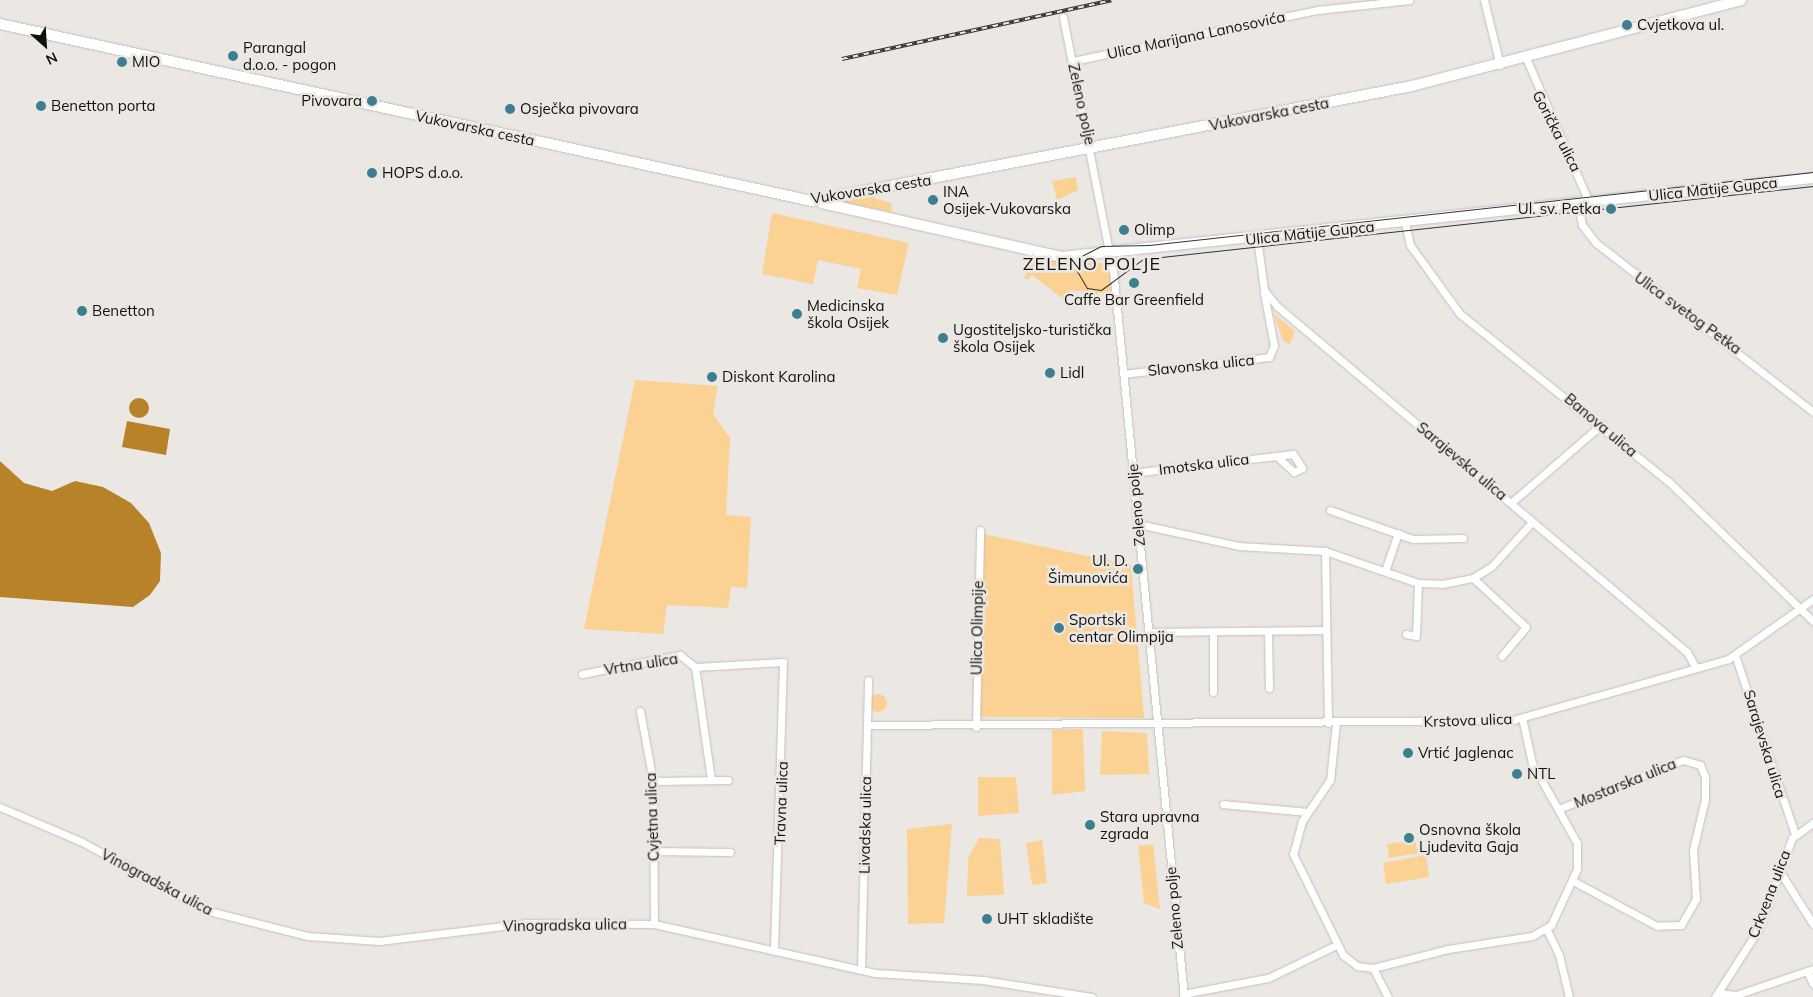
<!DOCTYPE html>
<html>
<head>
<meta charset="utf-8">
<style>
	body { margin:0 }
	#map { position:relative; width:1813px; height:997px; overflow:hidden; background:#ebe8e4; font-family:Mulish,sans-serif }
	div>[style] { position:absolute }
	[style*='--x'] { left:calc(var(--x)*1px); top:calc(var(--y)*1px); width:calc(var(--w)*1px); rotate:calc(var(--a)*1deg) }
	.green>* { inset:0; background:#fbd194 }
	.round { border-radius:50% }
	.water>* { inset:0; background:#b78228 }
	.roads { filter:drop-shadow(0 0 1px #c3c0bd) drop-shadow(0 0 1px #c3c0bd) }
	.minor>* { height:7px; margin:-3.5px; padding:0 3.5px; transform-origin:3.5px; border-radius:3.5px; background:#fff }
	.secondary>* { height:10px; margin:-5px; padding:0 5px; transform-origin:5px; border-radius:5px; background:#fff }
	.tram>* { height:1px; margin:-0.5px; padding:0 0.5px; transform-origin:0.5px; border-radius:0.5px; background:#353332 }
	.rail>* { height:4px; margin-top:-2px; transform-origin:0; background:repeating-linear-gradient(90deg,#ebe8e4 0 5.5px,#353332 0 11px); box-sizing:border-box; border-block:1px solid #353332 }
	.dots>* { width:14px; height:14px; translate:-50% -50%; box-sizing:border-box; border:2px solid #ebe8e4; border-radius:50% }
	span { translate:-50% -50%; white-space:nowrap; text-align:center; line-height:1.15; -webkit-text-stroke:5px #ebe8e4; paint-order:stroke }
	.poi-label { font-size:15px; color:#121110 }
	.left { translate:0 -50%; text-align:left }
	.right { translate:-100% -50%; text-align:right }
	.street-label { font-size:15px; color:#121110 }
	.quarter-label { font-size:18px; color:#121110; letter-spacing:1px }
	.north { position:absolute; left:20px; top:20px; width:50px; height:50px; -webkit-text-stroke:4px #ebe8e4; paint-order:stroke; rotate:154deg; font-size:14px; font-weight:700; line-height:20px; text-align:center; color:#121110 }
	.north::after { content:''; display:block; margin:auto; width:18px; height:22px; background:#121110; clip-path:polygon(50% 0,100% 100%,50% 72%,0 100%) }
</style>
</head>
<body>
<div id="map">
	<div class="green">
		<i style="clip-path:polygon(1076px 177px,1078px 190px,1057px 200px,1052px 181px)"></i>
		<i style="clip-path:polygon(872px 197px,891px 203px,892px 212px,839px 202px)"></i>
		<i style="clip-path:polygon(772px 213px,909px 243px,897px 295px,857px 288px,861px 269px,818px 260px,813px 284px,762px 274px)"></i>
		<i style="clip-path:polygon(1032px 259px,1103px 263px,1110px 271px,1111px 297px,1107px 299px,1107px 294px,1098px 293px,1095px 299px,1095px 293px,1070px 290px,1066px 310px,1067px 302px,1032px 275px,1028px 280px,1024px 278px)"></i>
		<i style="clip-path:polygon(1274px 314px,1295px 331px,1290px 344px,1283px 341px)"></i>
		<i style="clip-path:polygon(635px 380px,718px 386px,713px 414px,730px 438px,726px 515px,751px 517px,747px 588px,731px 587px,728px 608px,667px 605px,663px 634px,584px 629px)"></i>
		<i style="clip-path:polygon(983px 534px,1131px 565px,1144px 718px,979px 717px)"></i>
		<i class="round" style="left:869px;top:694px;width:18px;height:18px"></i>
		<i style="clip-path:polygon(1083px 729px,1085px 791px,1052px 795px,1052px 730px)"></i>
		<i style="clip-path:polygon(1102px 731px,1147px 733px,1149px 774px,1100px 775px)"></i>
		<i style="clip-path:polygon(978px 777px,1016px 777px,1019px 813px,978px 816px)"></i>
		<i style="clip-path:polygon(952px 824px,944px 923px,908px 924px,907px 829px)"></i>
		<i style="clip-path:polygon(979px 838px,1000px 839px,1004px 895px,967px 896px,968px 858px)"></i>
		<i style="clip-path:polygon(1042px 840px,1047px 883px,1032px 885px,1026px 843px)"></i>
		<i style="clip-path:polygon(1415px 840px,1418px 853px,1389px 858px,1387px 844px)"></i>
		<i style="clip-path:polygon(1153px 844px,1160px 909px,1144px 903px,1138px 846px)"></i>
		<i style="clip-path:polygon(1426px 855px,1429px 877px,1386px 884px,1383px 863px)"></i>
	</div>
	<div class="water">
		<i class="round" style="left:129px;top:398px;width:20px;height:20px"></i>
		<i style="clip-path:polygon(127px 421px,170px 429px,166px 455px,122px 447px)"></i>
		<i style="clip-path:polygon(0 461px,24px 483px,52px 491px,75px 481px,103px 487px,131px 503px,149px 523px,161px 553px,160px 581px,150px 595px,133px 607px,0 597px)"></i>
	</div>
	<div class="roads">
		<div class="minor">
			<i style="--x:1484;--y:0;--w:67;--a:76.2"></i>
			<i style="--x:1063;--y:17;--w:266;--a:78.9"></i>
			<i style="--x:1114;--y:278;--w:722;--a:84.44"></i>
			<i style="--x:1526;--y:58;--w:157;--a:66.4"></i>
			<i style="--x:1073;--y:61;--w:250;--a:-11.8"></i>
			<i style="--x:1318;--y:10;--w:92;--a:-6.3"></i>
			<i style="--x:1578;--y:204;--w:21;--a:79"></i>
			<i style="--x:1582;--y:225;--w:23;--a:52"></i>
			<i style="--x:1596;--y:243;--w:275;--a:37.9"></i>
			<i style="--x:1405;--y:223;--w:23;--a:77"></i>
			<i style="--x:1410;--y:245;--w:85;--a:54.1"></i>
			<i style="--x:1460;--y:314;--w:267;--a:38.8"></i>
			<i style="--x:1668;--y:481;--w:202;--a:44"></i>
			<i style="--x:1257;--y:238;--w:52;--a:82.3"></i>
			<i style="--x:1264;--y:290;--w:22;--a:51"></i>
			<i style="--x:1278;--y:307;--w:535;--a:40.15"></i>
			<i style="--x:1687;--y:652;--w:18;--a:61"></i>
			<i style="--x:1123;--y:374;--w:147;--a:-6.6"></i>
			<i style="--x:1269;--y:357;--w:12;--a:-66"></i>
			<i style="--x:1274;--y:346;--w:54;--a:-100.7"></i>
			<i style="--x:1132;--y:473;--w:162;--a:-6.7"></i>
			<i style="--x:1293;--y:454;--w:17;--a:57"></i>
			<i style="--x:1302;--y:468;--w:9;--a:153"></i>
			<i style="--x:1294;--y:472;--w:24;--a:-138"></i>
			<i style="--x:1512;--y:502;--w:119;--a:-40.9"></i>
			<i style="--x:1330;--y:510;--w:88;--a:19.3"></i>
			<i style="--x:1413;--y:539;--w:50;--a:-1.1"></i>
			<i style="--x:1138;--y:524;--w:103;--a:12.3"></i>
			<i style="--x:1239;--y:546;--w:86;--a:3.3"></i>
			<i style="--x:1325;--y:551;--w:98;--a:19"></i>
			<i style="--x:1418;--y:583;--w:24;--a:2"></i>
			<i style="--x:1442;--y:584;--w:32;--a:-11"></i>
			<i style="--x:1473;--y:578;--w:22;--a:-32"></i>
			<i style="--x:1492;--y:566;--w:59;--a:-47.7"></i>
			<i style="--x:1325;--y:551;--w:172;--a:89"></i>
			<i style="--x:1385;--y:571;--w:40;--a:-71.1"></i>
			<i style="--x:1473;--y:578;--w:72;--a:42.8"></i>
			<i style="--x:1526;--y:627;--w:38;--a:130"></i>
			<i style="--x:1148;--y:632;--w:178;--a:-0.6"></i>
			<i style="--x:1213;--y:632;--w:60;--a:90"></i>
			<i style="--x:1268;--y:632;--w:56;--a:89"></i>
			<i style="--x:1406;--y:634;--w:10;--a:11"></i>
			<i style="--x:1416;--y:636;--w:53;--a:-87.8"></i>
			<i style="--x:1735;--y:655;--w:189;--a:71.5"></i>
			<i style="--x:695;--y:667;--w:113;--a:81.9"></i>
			<i style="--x:582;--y:674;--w:100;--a:-11"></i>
			<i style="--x:680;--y:655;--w:19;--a:39"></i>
			<i style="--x:695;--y:667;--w:88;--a:-3.3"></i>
			<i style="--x:783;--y:662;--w:289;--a:91.8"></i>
			<i style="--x:640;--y:711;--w:71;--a:79.5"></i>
			<i style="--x:653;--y:781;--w:143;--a:89.6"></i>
			<i style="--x:1336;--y:723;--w:57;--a:96"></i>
			<i style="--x:1330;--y:780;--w:50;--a:124.3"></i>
			<i style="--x:1302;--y:821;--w:34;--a:105"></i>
			<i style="--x:1293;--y:854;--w:113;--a:63.7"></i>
			<i style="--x:1343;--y:955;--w:18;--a:38"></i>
			<i style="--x:1357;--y:966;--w:16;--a:7"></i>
			<i style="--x:1373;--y:968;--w:77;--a:-14.2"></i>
			<i style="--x:1448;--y:949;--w:85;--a:-8.8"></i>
			<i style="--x:1532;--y:936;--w:22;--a:-30"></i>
			<i style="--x:1551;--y:925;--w:62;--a:-65.1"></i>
			<i style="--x:1577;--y:869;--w:26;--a:-90"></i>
			<i style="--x:1577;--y:843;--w:92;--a:-119.4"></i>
			<i style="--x:1532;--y:763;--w:46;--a:-102.5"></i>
			<i style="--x:868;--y:725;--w:645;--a:-0.44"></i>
			<i style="--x:1513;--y:720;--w:223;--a:-15.8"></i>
			<i style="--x:1728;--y:659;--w:104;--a:-35.2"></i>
			<i style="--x:976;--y:727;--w:197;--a:-88.8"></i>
			<i style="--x:653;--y:781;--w:75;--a:-0.8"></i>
			<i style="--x:1223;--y:804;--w:84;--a:5.4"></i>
			<i style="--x:0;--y:807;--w:89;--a:23.1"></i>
			<i style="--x:82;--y:842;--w:145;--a:28.5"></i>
			<i style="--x:209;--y:911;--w:102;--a:14.2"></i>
			<i style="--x:308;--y:936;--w:71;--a:4"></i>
			<i style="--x:379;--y:941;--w:150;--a:-6.9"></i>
			<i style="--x:528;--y:923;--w:126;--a:0.5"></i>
			<i style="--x:654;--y:924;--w:226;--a:12.5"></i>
			<i style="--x:875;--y:973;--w:108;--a:3.7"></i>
			<i style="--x:983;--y:980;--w:110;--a:8.9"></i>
			<i style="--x:1561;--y:808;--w:131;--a:-21.5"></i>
			<i style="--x:1683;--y:760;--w:18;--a:16"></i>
			<i style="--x:1700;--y:765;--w:13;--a:67"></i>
			<i style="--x:1705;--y:777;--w:22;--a:90"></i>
			<i style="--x:1705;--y:799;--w:52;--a:103.2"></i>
			<i style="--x:1693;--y:850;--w:49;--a:86.5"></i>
			<i style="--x:1696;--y:899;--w:30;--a:120"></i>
			<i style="--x:1681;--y:925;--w:24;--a:178"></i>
			<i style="--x:1657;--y:926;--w:95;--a:-151.8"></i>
			<i style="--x:653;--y:851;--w:77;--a:0.7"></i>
			<i style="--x:1780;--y:872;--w:62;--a:57.6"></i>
			<i style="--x:1547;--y:930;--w:28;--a:64"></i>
			<i style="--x:1559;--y:955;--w:43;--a:76.6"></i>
			<i style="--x:1373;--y:968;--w:33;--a:63"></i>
			<i style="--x:861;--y:970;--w:290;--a:-88.6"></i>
			<i style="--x:1807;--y:971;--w:14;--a:65"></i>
			<i style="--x:1719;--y:993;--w:17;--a:7"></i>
			<i style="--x:1736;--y:995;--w:81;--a:-18.7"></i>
			<i style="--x:1183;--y:994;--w:86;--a:-10.7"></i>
			<i style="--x:1268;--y:978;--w:76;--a:-25.9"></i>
			<i style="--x:1715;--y:997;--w:80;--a:-57.3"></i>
			<i style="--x:1758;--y:930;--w:98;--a:-69.7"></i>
			<i style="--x:1792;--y:838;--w:26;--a:-36"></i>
		</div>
		<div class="secondary">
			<i style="--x:0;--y:24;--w:831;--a:12.3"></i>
			<i style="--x:812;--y:201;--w:611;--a:-10.85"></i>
			<i style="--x:1412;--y:86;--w:340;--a:-14.6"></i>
			<i style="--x:822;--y:203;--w:245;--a:12.7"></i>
			<i style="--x:1061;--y:257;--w:756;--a:-6"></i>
		</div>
	</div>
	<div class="tram">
		<i style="--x:1813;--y:172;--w:668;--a:173.73"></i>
		<i style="--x:1149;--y:245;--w:48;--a:178.8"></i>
		<i style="--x:1101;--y:246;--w:22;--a:153"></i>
		<i style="--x:1081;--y:256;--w:16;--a:105"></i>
		<i style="--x:1077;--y:271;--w:20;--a:60"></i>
		<i style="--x:1087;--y:288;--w:14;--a:8"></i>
		<i style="--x:1101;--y:290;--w:52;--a:-36.4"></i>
		<i style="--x:1143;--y:259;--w:674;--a:-6.22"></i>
	</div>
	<div class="rail">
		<i style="--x:842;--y:59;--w:276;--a:-12.3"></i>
	</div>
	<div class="dots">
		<i style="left:1627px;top:25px;background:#3d7f90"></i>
		<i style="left:233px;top:56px;background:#3d7f90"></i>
		<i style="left:122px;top:62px;background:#3d7f90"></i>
		<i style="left:372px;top:101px;background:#3d7f90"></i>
		<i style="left:41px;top:106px;background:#3d7f90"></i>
		<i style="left:510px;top:109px;background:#3d7f90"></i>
		<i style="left:372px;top:173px;background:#3d7f90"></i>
		<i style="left:933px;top:200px;background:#3d7f90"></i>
		<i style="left:1611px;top:209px;background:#3d7f90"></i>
		<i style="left:1124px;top:230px;background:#3d7f90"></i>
		<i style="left:1134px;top:283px;background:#3d7f90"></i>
		<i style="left:82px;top:311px;background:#3d7f90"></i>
		<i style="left:797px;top:314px;background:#3d7f90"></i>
		<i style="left:943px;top:338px;background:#3d7f90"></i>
		<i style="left:1050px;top:373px;background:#3d7f90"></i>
		<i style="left:712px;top:377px;background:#3d7f90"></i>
		<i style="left:1138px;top:569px;background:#3d7f90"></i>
		<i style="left:1059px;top:628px;background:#3d7f90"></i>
		<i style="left:1408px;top:753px;background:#3d7f90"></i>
		<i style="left:1517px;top:774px;background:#3d7f90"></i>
		<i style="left:1090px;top:825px;background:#3d7f90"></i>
		<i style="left:1409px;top:838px;background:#3d7f90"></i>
		<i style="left:987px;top:919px;background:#3d7f90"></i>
	</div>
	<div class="poi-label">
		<span class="left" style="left:1637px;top:25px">Cvjetkova ul.</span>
		<span class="left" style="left:243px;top:56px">Parangal<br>d.o.o. - pogon</span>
		<span class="left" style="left:132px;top:62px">MIO</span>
		<span class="right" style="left:362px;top:101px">Pivovara</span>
		<span class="left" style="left:51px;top:106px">Benetton porta</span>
		<span class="left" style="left:520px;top:109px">Osječka pivovara</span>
		<span class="left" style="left:382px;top:173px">HOPS d.o.o.</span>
		<span class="left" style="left:943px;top:200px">INA<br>Osijek-Vukovarska</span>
		<span class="right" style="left:1601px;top:209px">Ul. sv. Petka</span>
		<span class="left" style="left:1134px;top:230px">Olimp</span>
		<span style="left:1134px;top:300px">Caffe Bar Greenfield</span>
		<span class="left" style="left:807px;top:314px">Medicinska<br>škola Osijek</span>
		<span class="left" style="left:92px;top:311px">Benetton</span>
		<span class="left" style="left:953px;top:338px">Ugostiteljsko-turistička<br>škola Osijek</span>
		<span class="left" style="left:1060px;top:373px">Lidl</span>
		<span class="left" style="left:722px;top:377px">Diskont Karolina</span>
		<span class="right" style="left:1128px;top:569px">Ul. D.<br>Šimunovića</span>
		<span class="left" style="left:1069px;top:628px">Sportski<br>centar Olimpija</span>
		<span class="left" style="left:1418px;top:753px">Vrtić Jaglenac</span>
		<span class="left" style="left:1527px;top:774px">NTL</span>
		<span class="left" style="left:1100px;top:825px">Stara upravna<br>zgrada</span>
		<span class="left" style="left:1419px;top:838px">Osnovna škola<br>Ljudevita Gaja</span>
		<span class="left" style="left:997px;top:919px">UHT skladište</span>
	</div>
	<div class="street-label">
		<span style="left:1196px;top:35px;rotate:-12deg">Ulica Marijana Lanosovića</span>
		<span style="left:1082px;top:104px;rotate:78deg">Zeleno polje</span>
		<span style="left:1269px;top:114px;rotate:-11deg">Vukovarska cesta</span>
		<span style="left:475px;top:128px;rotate:12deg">Vukovarska cesta</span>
		<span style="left:1557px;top:131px;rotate:63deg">Gorička ulica</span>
		<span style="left:871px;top:189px;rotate:-9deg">Vukovarska cesta</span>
		<span style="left:1713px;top:189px;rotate:-6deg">Ulica Matije Gupca</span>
		<span style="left:1310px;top:233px;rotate:-6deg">Ulica Matije Gupca</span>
		<span style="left:1688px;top:313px;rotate:36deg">Ulica svetog Petka</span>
		<span style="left:1201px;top:365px;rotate:-6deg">Slavonska ulica</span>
		<span style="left:1601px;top:425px;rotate:40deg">Banova ulica</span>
		<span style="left:1462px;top:461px;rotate:40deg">Sarajevska ulica</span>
		<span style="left:1204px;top:464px;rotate:-7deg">Imotska ulica</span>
		<span style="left:1136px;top:505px;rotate:-95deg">Zeleno polje</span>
		<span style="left:977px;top:628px;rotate:-89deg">Ulica Olimpije</span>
		<span style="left:641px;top:664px;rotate:-9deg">Vrtna ulica</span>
		<span style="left:1468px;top:720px;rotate:-2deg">Krstova ulica</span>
		<span style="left:1765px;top:744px;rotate:73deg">Sarajevska ulica</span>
		<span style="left:1625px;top:783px;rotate:-22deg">Mostarska ulica</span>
		<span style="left:781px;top:803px;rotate:-88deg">Travna ulica</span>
		<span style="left:652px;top:817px;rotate:-92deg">Cvjetna ulica</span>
		<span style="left:865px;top:825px;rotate:-89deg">Livadska ulica</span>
		<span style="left:157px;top:882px;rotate:28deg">Vinogradska ulica</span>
		<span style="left:1769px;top:894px;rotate:-69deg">Crkvena ulica</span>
		<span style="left:1174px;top:908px;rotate:-95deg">Zeleno polje</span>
		<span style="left:565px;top:925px;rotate:-1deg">Vinogradska ulica</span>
	</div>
	<div class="quarter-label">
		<span style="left:1092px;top:264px">ZELENO POLJE</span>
	</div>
	<div class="north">N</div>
</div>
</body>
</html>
